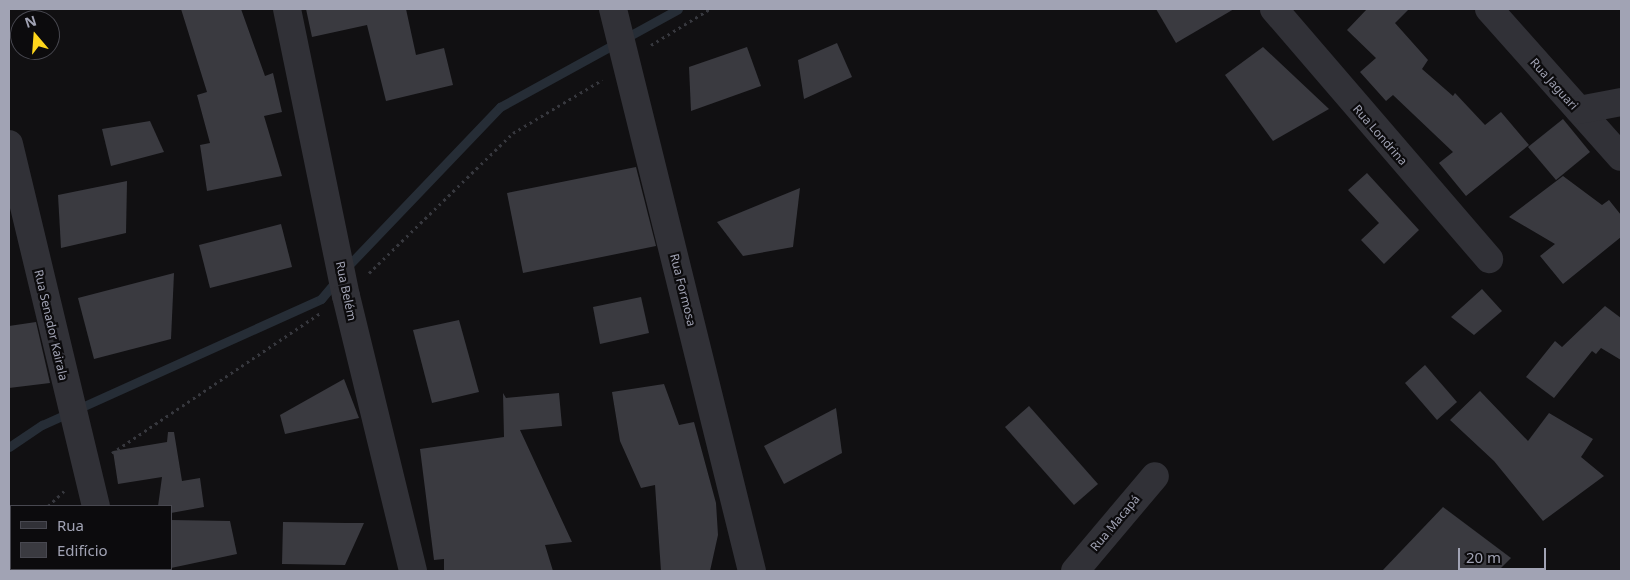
<!DOCTYPE html>
<html>
<head>
<meta charset="utf-8">
<style>
	body { margin:0 }
	#map { position:relative; width:1630px; height:580px; overflow:hidden; background:#111012; font-family:"Noto Sans",sans-serif }
	div>[style] { position:absolute }
	[style*='--x'] { left:calc(var(--x)*1px); top:calc(var(--y)*1px); width:calc(var(--w)*1px); rotate:calc(var(--a)*1deg) }
	.stream>* { height:9px; margin:-4.5px; padding:0 4.5px; transform-origin:4.5px; border-radius:4.5px; background:#262d36 }
	.building>* { inset:0; background:#3a3a40 }
	.path>* { height:3px; margin-top:-1.5px; transform-origin:0; background:repeating-linear-gradient(90deg,#37383e 0 2.5px,transparent 0 6.5px) }
	.minor>* { height:28px; margin:-14px; padding:0 14px; transform-origin:14px; border-radius:14px; background:#313137 }
	span { translate:-50% -50%; white-space:nowrap; text-align:center; line-height:1.15; -webkit-text-stroke:4.5px #0c0b0d; paint-order:stroke }
	.street-label { font-size:12px; color:#a1a3b4 }
	.frame { position:absolute; inset:0; border:10px solid #a1a3b4; pointer-events:none }
	.legend { position:absolute; left:10px; top:505px; width:162px; height:65px; box-sizing:border-box; background:#0c0b0d; border:1px solid #484850; margin:0; padding:6px 9px; list-style:none; font-size:15px; color:#a1a3b4 }
	.legend li { display:flex; align-items:center; gap:10px; height:25px }
	.legend b { width:25px; border:1px solid #484850 }
	.north { position:absolute; left:10px; top:10px; width:50px; height:50px; box-sizing:border-box; background:#0c0b0d; border:1px solid #484850; border-radius:50%; rotate:342deg; font-size:14px; font-weight:700; line-height:20px; text-align:center; color:#a1a3b4 }
	.north::after { content:''; display:block; margin:auto; width:18px; height:22px; background:#fed61c; clip-path:polygon(50% 0,100% 100%,50% 72%,0 100%) }
	.scale { position:absolute; left:1458px; top:548px; width:88px; height:22px; box-sizing:border-box; border:2px solid #a1a3b4; border-top:0; padding-left:6px; font-size:15px; line-height:18px; white-space:nowrap; color:#a1a3b4; -webkit-text-stroke:4px #0c0b0d; paint-order:stroke }
</style>
</head>
<body>
<div id="map">
	<div class="stream">
		<i style="--x:346;--y:268;--w:223;--a:-46.3"></i>
		<i style="--x:500;--y:107;--w:203;--a:-28.8"></i>
		<i style="--x:9;--y:447;--w:40;--a:-34"></i>
		<i style="--x:42;--y:425;--w:306;--a:-24.3"></i>
		<i style="--x:321;--y:299;--w:26;--a:-50"></i>
	</div>
	<div class="building">
		<i style="clip-path:polygon(181px 9px,241px 9px,265px 76px,273px 73px,282px 112px,264px 116px,282px 176px,207px 191px,200px 145px,210px 143px,197px 95px,207px 92px)"></i>
		<i style="clip-path:polygon(306px 9px,406px 9px,416px 55px,444px 48px,453px 85px,386px 101px,367px 25px,312px 37px)"></i>
		<i style="clip-path:polygon(1156px 9px,1234px 9px,1176px 43px)"></i>
		<i style="clip-path:polygon(1367px 9px,1409px 9px,1395px 23px,1428px 60px,1422px 69px,1453px 96px,1455px 93px,1485px 125px,1501px 112px,1529px 145px,1466px 196px,1439px 163px,1453px 152px,1393px 95px,1386px 101px,1360px 72px,1376px 58px,1347px 30px)"></i>
		<i style="clip-path:polygon(837px 43px,852px 77px,804px 99px,798px 60px)"></i>
		<i style="clip-path:polygon(747px 47px,761px 86px,691px 111px,689px 67px)"></i>
		<i style="clip-path:polygon(1263px 47px,1329px 109px,1273px 141px,1225px 75px)"></i>
		<i style="clip-path:polygon(1563px 119px,1590px 152px,1556px 180px,1528px 147px)"></i>
		<i style="clip-path:polygon(150px 121px,164px 152px,111px 166px,102px 129px)"></i>
		<i style="clip-path:polygon(636px 167px,656px 246px,523px 273px,507px 193px)"></i>
		<i style="clip-path:polygon(1367px 173px,1419px 230px,1384px 264px,1361px 240px,1379px 223px,1348px 190px)"></i>
		<i style="clip-path:polygon(1563px 176px,1602px 205px,1609px 200px,1621px 215px,1621px 237px,1563px 284px,1540px 256px,1555px 244px,1509px 217px)"></i>
		<i style="clip-path:polygon(127px 181px,126px 233px,61px 248px,58px 195px)"></i>
		<i style="clip-path:polygon(800px 188px,793px 247px,743px 256px,717px 222px)"></i>
		<i style="clip-path:polygon(281px 224px,292px 267px,210px 288px,199px 245px)"></i>
		<i style="clip-path:polygon(174px 273px,171px 339px,94px 359px,78px 298px)"></i>
		<i style="clip-path:polygon(1482px 289px,1502px 311px,1474px 335px,1451px 317px)"></i>
		<i style="clip-path:polygon(641px 297px,649px 333px,600px 344px,593px 307px)"></i>
		<i style="clip-path:polygon(1605px 306px,1621px 318px,1621px 360px,1601px 348px,1596px 354px,1592px 351px,1554px 398px,1526px 377px,1555px 341px,1562px 347px)"></i>
		<i style="clip-path:polygon(459px 320px,479px 392px,432px 403px,413px 330px)"></i>
		<i style="clip-path:polygon(36px 322px,50px 383px,9px 388px,9px 326px)"></i>
		<i style="clip-path:polygon(1425px 365px,1457px 402px,1437px 420px,1405px 383px)"></i>
		<i style="clip-path:polygon(344px 379px,359px 418px,285px 434px,280px 415px)"></i>
		<i style="clip-path:polygon(664px 384px,679px 425px,694px 422px,716px 503px,718px 535px,710px 571px,661px 571px,655px 485px,641px 488px,620px 441px,612px 392px)"></i>
		<i style="clip-path:polygon(1480px 391px,1528px 441px,1549px 413px,1593px 439px,1581px 457px,1604px 476px,1543px 521px,1494px 461px,1450px 420px)"></i>
		<i style="clip-path:polygon(503px 393px,506px 398px,559px 393px,562px 426px,520px 430px,572px 542px,545px 545px,553px 571px,444px 571px,444px 559px,434px 560px,420px 449px,504px 437px)"></i>
		<i style="clip-path:polygon(1029px 406px,1098px 484px,1074px 505px,1005px 427px)"></i>
		<i style="clip-path:polygon(836px 408px,842px 453px,784px 484px,764px 446px)"></i>
		<i style="clip-path:polygon(168px 432px,174px 432px,182px 481px,200px 478px,204px 507px,171px 513px,171px 506px,158px 506px,162px 477px,118px 484px,113px 451px,167px 442px)"></i>
		<i style="clip-path:polygon(1443px 507px,1511px 558px,1498px 571px,1382px 571px)"></i>
		<i style="clip-path:polygon(171px 520px,230px 521px,237px 554px,171px 568px)"></i>
		<i style="clip-path:polygon(283px 522px,346px 523px,364px 523px,345px 565px,282px 564px)"></i>
	</div>
	<div class="path">
		<i style="--x:651;--y:45;--w:69;--a:-31.4"></i>
		<i style="--x:369;--y:273;--w:201;--a:-44.2"></i>
		<i style="--x:513;--y:133;--w:104;--a:-30.8"></i>
		<i style="--x:112;--y:453;--w:251;--a:-33.9"></i>
		<i style="--x:48;--y:506;--w:22;--a:-43"></i>
		<i style="--x:9;--y:543;--w:3;--a:-45"></i>
	</div>
	<div class="minor">
		<i style="--x:287;--y:9;--w:293;--a:78.4"></i>
		<i style="--x:346;--y:296;--w:283;--a:76.3"></i>
		<i style="--x:613;--y:9;--w:579;--a:76.11"></i>
		<i style="--x:1274;--y:9;--w:330;--a:49.3"></i>
		<i style="--x:1489;--y:9;--w:198;--a:48.3"></i>
		<i style="--x:1579;--y:110;--w:43;--a:-10.8"></i>
		<i style="--x:9;--y:144;--w:372;--a:76.5"></i>
		<i style="--x:114;--y:569;--w:2;--a:63"></i>
		<i style="--x:1075;--y:571;--w:124;--a:-49.9"></i>
	</div>
	<div class="street-label">
		<span style="left:1554px;top:84px;rotate:48deg">Rua Jaguari</span>
		<span style="left:1380px;top:135px;rotate:49deg">Rua Londrina</span>
		<span style="left:683px;top:290px;rotate:76deg">Rua Formosa</span>
		<span style="left:346px;top:291px;rotate:78deg">Rua Belém</span>
		<span style="left:51px;top:325px;rotate:77deg">Rua Senador Kairala</span>
		<span style="left:1115px;top:523px;rotate:-50deg">Rua Macapá</span>
	</div>
	<div class="frame"></div>
	<ul class="legend">
	<li><b style="height:6px;background:#313137"></b>Rua</li>
	<li><b style="height:14px;background:#3a3a40"></b>Edifício</li>
	</ul>
	<div class="north">N</div>
	<div class="scale">20 m</div>
</div>
</body>
</html>
